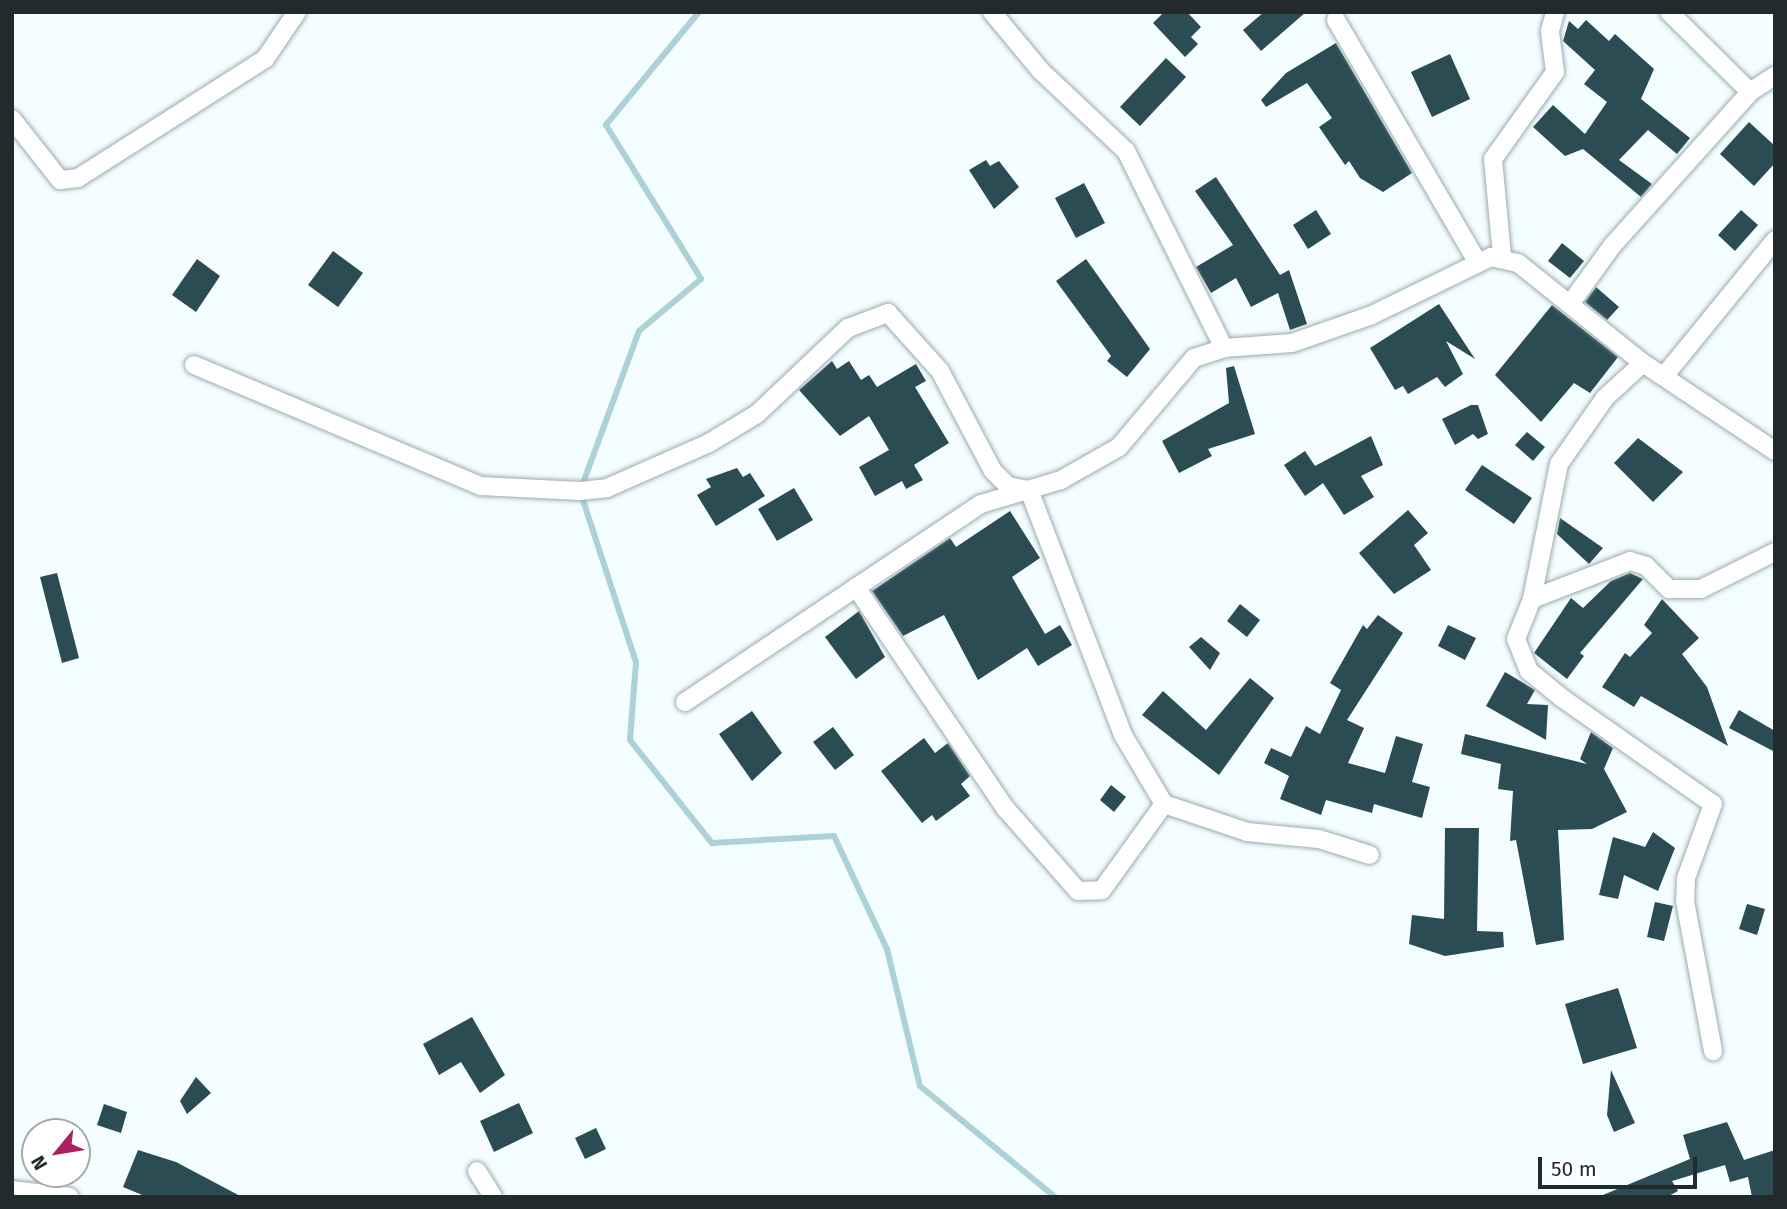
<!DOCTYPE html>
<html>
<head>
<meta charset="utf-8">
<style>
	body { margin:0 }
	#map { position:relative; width:1787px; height:1209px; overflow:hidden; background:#f4fdff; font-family:"Fira Sans",sans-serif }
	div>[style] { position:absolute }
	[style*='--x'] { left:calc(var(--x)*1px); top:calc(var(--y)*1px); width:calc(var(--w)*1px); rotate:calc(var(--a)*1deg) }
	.stream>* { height:6px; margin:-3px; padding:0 3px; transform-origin:3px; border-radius:3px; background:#acd1d8 }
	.building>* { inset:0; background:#2a4c52 }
	.roads { filter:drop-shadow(0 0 2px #97acb1) drop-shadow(0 0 2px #97acb1) }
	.street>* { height:18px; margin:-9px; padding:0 9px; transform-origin:9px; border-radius:9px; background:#fff }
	span { translate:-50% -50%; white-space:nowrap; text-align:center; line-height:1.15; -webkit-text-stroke:7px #fff; paint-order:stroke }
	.frame { position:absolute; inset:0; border:14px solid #212a2c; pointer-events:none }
	.north { position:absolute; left:21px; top:1118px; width:70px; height:70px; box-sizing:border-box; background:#fff; border:2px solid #a6aaab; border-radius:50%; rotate:240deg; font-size:19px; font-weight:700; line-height:28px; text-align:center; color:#212a2c }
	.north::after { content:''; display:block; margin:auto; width:24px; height:32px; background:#ac205d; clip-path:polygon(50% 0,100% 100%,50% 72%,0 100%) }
	.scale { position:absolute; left:1538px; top:1157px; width:159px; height:32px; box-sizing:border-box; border:4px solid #212a2c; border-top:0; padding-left:9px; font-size:21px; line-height:24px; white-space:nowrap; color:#212a2c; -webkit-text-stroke:5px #fff; paint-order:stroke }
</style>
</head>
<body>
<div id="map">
	<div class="stream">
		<i style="--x:699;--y:12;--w:146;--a:129.5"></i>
		<i style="--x:606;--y:125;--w:181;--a:58.3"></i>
		<i style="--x:701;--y:279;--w:81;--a:140"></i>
		<i style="--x:639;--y:331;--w:171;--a:110.2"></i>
		<i style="--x:580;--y:491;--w:180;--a:71.9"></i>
		<i style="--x:636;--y:662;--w:78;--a:94.4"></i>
		<i style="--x:630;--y:740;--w:132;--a:51.5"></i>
		<i style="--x:712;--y:843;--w:122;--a:-3.3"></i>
		<i style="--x:834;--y:836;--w:125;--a:64.9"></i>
		<i style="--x:887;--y:949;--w:141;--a:76.5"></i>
		<i style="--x:920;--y:1086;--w:175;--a:39.4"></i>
	</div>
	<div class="building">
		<i style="clip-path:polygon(1164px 12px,1187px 12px,1201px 27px,1191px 37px,1198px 44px,1185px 57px,1153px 23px)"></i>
		<i style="clip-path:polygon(1264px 12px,1306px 12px,1261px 51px,1243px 30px)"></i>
		<i style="clip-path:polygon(1586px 20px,1609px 41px,1615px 34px,1654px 69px,1641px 99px,1690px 138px,1677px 154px,1648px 130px,1619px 160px,1652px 184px,1641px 197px,1583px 149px,1565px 156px,1533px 127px,1553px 105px,1585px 134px,1607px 102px,1584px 84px,1595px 70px,1563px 41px,1569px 21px,1578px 29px)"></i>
		<i style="clip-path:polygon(1336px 43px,1412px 173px,1383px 192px,1360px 178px,1349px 161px,1345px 165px,1319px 127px,1332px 118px,1307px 83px,1266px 107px,1261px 100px,1286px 73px)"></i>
		<i style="clip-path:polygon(1450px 54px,1470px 99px,1432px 117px,1411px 72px)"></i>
		<i style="clip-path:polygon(1166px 58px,1186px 77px,1140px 126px,1120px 107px)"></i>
		<i style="clip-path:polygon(1749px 122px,1775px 146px,1775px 163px,1754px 186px,1720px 154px)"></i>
		<i style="clip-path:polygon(986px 160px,990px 166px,999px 161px,1019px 187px,994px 209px,969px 170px)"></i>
		<i style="clip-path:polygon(1216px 177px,1280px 275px,1289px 270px,1307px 324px,1290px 330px,1278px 293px,1251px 307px,1236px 278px,1211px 293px,1196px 267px,1233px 245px,1195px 191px)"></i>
		<i style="clip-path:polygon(1084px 183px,1105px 223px,1076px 238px,1055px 198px)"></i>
		<i style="clip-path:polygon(1316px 210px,1331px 234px,1308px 249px,1293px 225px)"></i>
		<i style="clip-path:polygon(1741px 210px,1758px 225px,1735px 251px,1718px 235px)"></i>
		<i style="clip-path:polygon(1562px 243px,1584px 261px,1570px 278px,1548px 261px)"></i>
		<i style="clip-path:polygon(333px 251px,363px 273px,338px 307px,308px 285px)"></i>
		<i style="clip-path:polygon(197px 259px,220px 276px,196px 312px,172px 295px)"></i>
		<i style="clip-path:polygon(1086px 259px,1150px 349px,1127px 377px,1107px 361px,1111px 356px,1056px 281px)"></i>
		<i style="clip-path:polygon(1596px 287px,1619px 307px,1607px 320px,1585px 302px)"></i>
		<i style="clip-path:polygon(1439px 304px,1475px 359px,1446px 341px,1463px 374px,1445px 387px,1437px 377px,1408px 394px,1403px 386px,1395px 390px,1370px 348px)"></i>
		<i style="clip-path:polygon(1552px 305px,1618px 357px,1590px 393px,1574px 383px,1541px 422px,1495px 375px)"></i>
		<i style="clip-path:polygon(832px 361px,837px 369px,849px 361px,861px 380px,869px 375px,877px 387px,916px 364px,926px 381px,915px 387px,949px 443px,914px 465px,923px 480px,906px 489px,902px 481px,875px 496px,859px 467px,889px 450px,869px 416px,840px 436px,799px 390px)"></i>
		<i style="clip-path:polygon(1234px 366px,1255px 434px,1208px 449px,1212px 456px,1179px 473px,1162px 441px,1229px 403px,1226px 368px)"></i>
		<i style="clip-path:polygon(1471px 405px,1478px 405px,1488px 434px,1478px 439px,1473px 434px,1455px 445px,1442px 419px)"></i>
		<i style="clip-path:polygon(1527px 432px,1545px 447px,1533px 461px,1515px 445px)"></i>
		<i style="clip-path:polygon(1371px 436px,1383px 465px,1361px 476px,1374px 497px,1344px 515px,1323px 483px,1305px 496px,1284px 465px,1305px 451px,1315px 466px)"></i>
		<i style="clip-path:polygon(1638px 438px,1683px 472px,1653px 502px,1614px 463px)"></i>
		<i style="clip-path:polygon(1482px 465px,1532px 498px,1514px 524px,1465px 490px)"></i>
		<i style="clip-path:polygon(737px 468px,743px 477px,750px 473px,765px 496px,716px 526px,697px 495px,711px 487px,706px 479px)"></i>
		<i style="clip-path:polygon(794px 488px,813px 520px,777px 541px,758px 509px)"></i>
		<i style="clip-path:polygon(1408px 510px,1428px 533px,1414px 545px,1431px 570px,1394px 594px,1359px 553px)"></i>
		<i style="clip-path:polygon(1010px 511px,1040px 558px,1012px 577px,1045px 634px,1060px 625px,1072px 645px,1038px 666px,1027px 648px,978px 680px,944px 615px,903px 636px,872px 591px,950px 538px,956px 547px)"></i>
		<i style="clip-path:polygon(1560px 518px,1603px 548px,1589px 564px,1557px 534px)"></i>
		<i style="clip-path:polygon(57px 573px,79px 658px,62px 663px,40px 577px)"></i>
		<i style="clip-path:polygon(1630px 573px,1643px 579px,1580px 653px,1584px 656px,1567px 679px,1534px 653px,1571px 598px,1583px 608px,1611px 581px)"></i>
		<i style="clip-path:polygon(1662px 599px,1699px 638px,1682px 654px,1707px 687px,1728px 746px,1641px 696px,1634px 707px,1602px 687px,1625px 653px,1630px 657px,1652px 633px,1644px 625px)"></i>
		<i style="clip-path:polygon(1240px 604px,1260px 620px,1247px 637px,1227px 621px)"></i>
		<i style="clip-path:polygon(859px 611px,885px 657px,856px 679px,825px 637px)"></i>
		<i style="clip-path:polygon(1378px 615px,1403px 633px,1347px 720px,1364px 728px,1348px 763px,1385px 773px,1396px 736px,1423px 744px,1412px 782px,1430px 787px,1422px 818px,1374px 804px,1372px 813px,1326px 800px,1321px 815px,1280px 799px,1289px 776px,1264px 763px,1271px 748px,1291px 757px,1306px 726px,1320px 734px,1341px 690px,1330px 683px,1363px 625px,1367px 629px)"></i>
		<i style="clip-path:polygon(1448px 625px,1476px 638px,1465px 660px,1438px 646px)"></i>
		<i style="clip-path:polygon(1201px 637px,1220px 653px,1210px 670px,1189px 647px)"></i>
		<i style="clip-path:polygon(1505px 672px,1535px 690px,1527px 704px,1548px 705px,1546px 740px,1486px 706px)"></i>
		<i style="clip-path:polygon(1250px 678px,1274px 698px,1219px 775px,1142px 715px,1163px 691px,1206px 730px)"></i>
		<i style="clip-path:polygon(1739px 710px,1775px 731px,1775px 752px,1729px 728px)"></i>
		<i style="clip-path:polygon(752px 711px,782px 753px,752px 781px,719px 734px)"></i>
		<i style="clip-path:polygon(833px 727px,854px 755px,835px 770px,813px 742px)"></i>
		<i style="clip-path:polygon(1591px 732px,1613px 748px,1604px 769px,1627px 812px,1592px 829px,1558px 830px,1564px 940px,1536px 945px,1516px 840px,1510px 841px,1513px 791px,1498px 789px,1501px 764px,1461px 754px,1465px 734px,1587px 764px,1580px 759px)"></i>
		<i style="clip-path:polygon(924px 738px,935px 753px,948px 743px,970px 776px,961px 784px,970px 796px,936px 821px,932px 815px,922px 823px,881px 771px)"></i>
		<i style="clip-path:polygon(1111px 785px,1126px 797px,1114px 812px,1100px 800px)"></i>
		<i style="clip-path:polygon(1445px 828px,1479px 828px,1477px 931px,1503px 932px,1504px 947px,1445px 956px,1409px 944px,1412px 915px,1444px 919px)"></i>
		<i style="clip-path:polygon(1653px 832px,1675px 848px,1658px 891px,1624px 875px,1618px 899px,1599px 895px,1613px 837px,1645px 847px)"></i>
		<i style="clip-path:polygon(1655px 902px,1673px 906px,1664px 941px,1647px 937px)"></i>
		<i style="clip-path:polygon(1747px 904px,1765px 909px,1757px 935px,1739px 929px)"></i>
		<i style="clip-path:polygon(1618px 988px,1637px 1048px,1583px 1064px,1565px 1004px)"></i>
		<i style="clip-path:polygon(472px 1017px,505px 1075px,480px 1093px,461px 1062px,439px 1075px,423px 1044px)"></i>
		<i style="clip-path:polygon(1611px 1070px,1635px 1123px,1614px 1132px,1607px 1115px)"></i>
		<i style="clip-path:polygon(196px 1077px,211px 1093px,187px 1114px,180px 1101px)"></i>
		<i style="clip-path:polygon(519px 1103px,533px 1133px,494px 1152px,480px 1121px)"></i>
		<i style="clip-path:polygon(104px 1104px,127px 1112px,121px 1133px,97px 1125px)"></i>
		<i style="clip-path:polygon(1727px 1122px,1744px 1160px,1775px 1150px,1775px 1197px,1752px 1197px,1748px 1177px,1730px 1182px,1725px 1165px,1672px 1181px,1678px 1191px,1667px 1197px,1598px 1197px,1690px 1159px,1683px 1135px)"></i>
		<i style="clip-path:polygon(596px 1128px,606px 1149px,585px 1159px,575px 1138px)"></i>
		<i style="clip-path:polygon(138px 1150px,176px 1162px,242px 1197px,147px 1197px,123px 1187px)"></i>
	</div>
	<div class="roads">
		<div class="street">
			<i style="--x:992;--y:12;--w:77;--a:50.3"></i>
			<i style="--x:1041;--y:71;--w:117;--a:43.3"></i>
			<i style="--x:1126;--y:151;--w:220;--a:63.6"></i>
			<i style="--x:1669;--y:12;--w:114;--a:44.6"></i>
			<i style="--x:1336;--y:20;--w:279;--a:59.7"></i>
			<i style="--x:12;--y:119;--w:78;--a:51.8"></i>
			<i style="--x:60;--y:180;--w:18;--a:-6"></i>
			<i style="--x:78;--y:178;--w:222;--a:-32.5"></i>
			<i style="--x:265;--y:59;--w:57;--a:-55.8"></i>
			<i style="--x:1502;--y:256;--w:97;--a:-95.3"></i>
			<i style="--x:1493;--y:159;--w:107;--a:-54.5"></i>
			<i style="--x:1555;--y:72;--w:41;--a:-97"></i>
			<i style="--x:1550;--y:31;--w:20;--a:-75"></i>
			<i style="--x:1570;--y:304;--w:72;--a:-54.1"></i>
			<i style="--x:1612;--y:246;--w:207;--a:-48.1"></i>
			<i style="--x:1750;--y:92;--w:30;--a:-33"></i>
			<i style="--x:1643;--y:363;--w:52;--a:137.4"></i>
			<i style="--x:1605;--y:398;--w:80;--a:124.9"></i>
			<i style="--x:1559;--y:464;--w:138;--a:101.3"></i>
			<i style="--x:1532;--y:599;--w:43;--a:111.8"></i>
			<i style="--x:1516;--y:639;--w:35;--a:68"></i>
			<i style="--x:1529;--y:671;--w:43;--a:39.3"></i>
			<i style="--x:1562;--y:698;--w:184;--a:35.1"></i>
			<i style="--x:1713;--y:804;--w:79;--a:110"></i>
			<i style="--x:1686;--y:878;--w:23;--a:92"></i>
			<i style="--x:1685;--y:901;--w:153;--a:79.4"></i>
			<i style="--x:194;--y:365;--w:311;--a:22.9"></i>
			<i style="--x:481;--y:486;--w:99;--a:2.9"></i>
			<i style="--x:580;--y:491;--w:27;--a:-6"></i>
			<i style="--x:607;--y:488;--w:111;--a:-23.8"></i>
			<i style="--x:709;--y:443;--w:56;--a:-31.1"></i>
			<i style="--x:757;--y:414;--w:125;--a:-43.4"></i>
			<i style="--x:848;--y:328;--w:43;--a:-20.6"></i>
			<i style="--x:888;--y:313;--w:78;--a:48.1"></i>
			<i style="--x:940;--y:371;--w:113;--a:62.1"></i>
			<i style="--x:993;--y:471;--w:21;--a:45"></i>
			<i style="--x:1008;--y:486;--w:21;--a:11"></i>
			<i style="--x:1029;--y:490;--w:262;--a:69"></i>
			<i style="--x:1123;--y:735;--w:80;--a:59.3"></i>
			<i style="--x:1164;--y:804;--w:88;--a:18.6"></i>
			<i style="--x:1247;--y:832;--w:72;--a:5.6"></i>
			<i style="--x:1319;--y:839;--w:53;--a:17.4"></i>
			<i style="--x:1665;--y:375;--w:174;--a:-50.8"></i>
			<i style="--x:856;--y:587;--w:268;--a:56"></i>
			<i style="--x:1006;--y:809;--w:109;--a:48.7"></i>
			<i style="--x:1078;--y:891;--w:24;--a:-2"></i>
			<i style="--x:1102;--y:890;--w:106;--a:-54.2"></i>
			<i style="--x:1532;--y:599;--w:105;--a:-21.2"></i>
			<i style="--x:1630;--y:561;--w:17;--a:17"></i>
			<i style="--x:1646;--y:566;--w:33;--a:45"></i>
			<i style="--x:1669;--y:589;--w:32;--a:0"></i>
			<i style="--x:1701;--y:589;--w:83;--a:-26.6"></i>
			<i style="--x:685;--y:702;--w:356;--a:-33.8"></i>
			<i style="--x:981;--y:504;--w:84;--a:-16.7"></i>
			<i style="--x:1061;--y:480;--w:67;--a:-29.6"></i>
			<i style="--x:1119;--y:447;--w:116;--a:-49.9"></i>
			<i style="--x:1194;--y:358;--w:32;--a:-18"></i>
			<i style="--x:1224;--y:348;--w:68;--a:-4.2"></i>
			<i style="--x:1292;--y:343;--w:85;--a:-19.3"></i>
			<i style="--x:1372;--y:315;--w:132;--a:-26"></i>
			<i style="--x:1491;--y:257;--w:28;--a:13"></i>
			<i style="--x:1518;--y:263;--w:160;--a:38.7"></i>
			<i style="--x:1643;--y:363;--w:159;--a:33.7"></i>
			<i style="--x:477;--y:1171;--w:31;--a:58"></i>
			<i style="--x:12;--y:1190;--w:58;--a:6.9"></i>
		</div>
	</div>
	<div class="frame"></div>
	<div class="north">N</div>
	<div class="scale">50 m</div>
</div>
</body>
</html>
